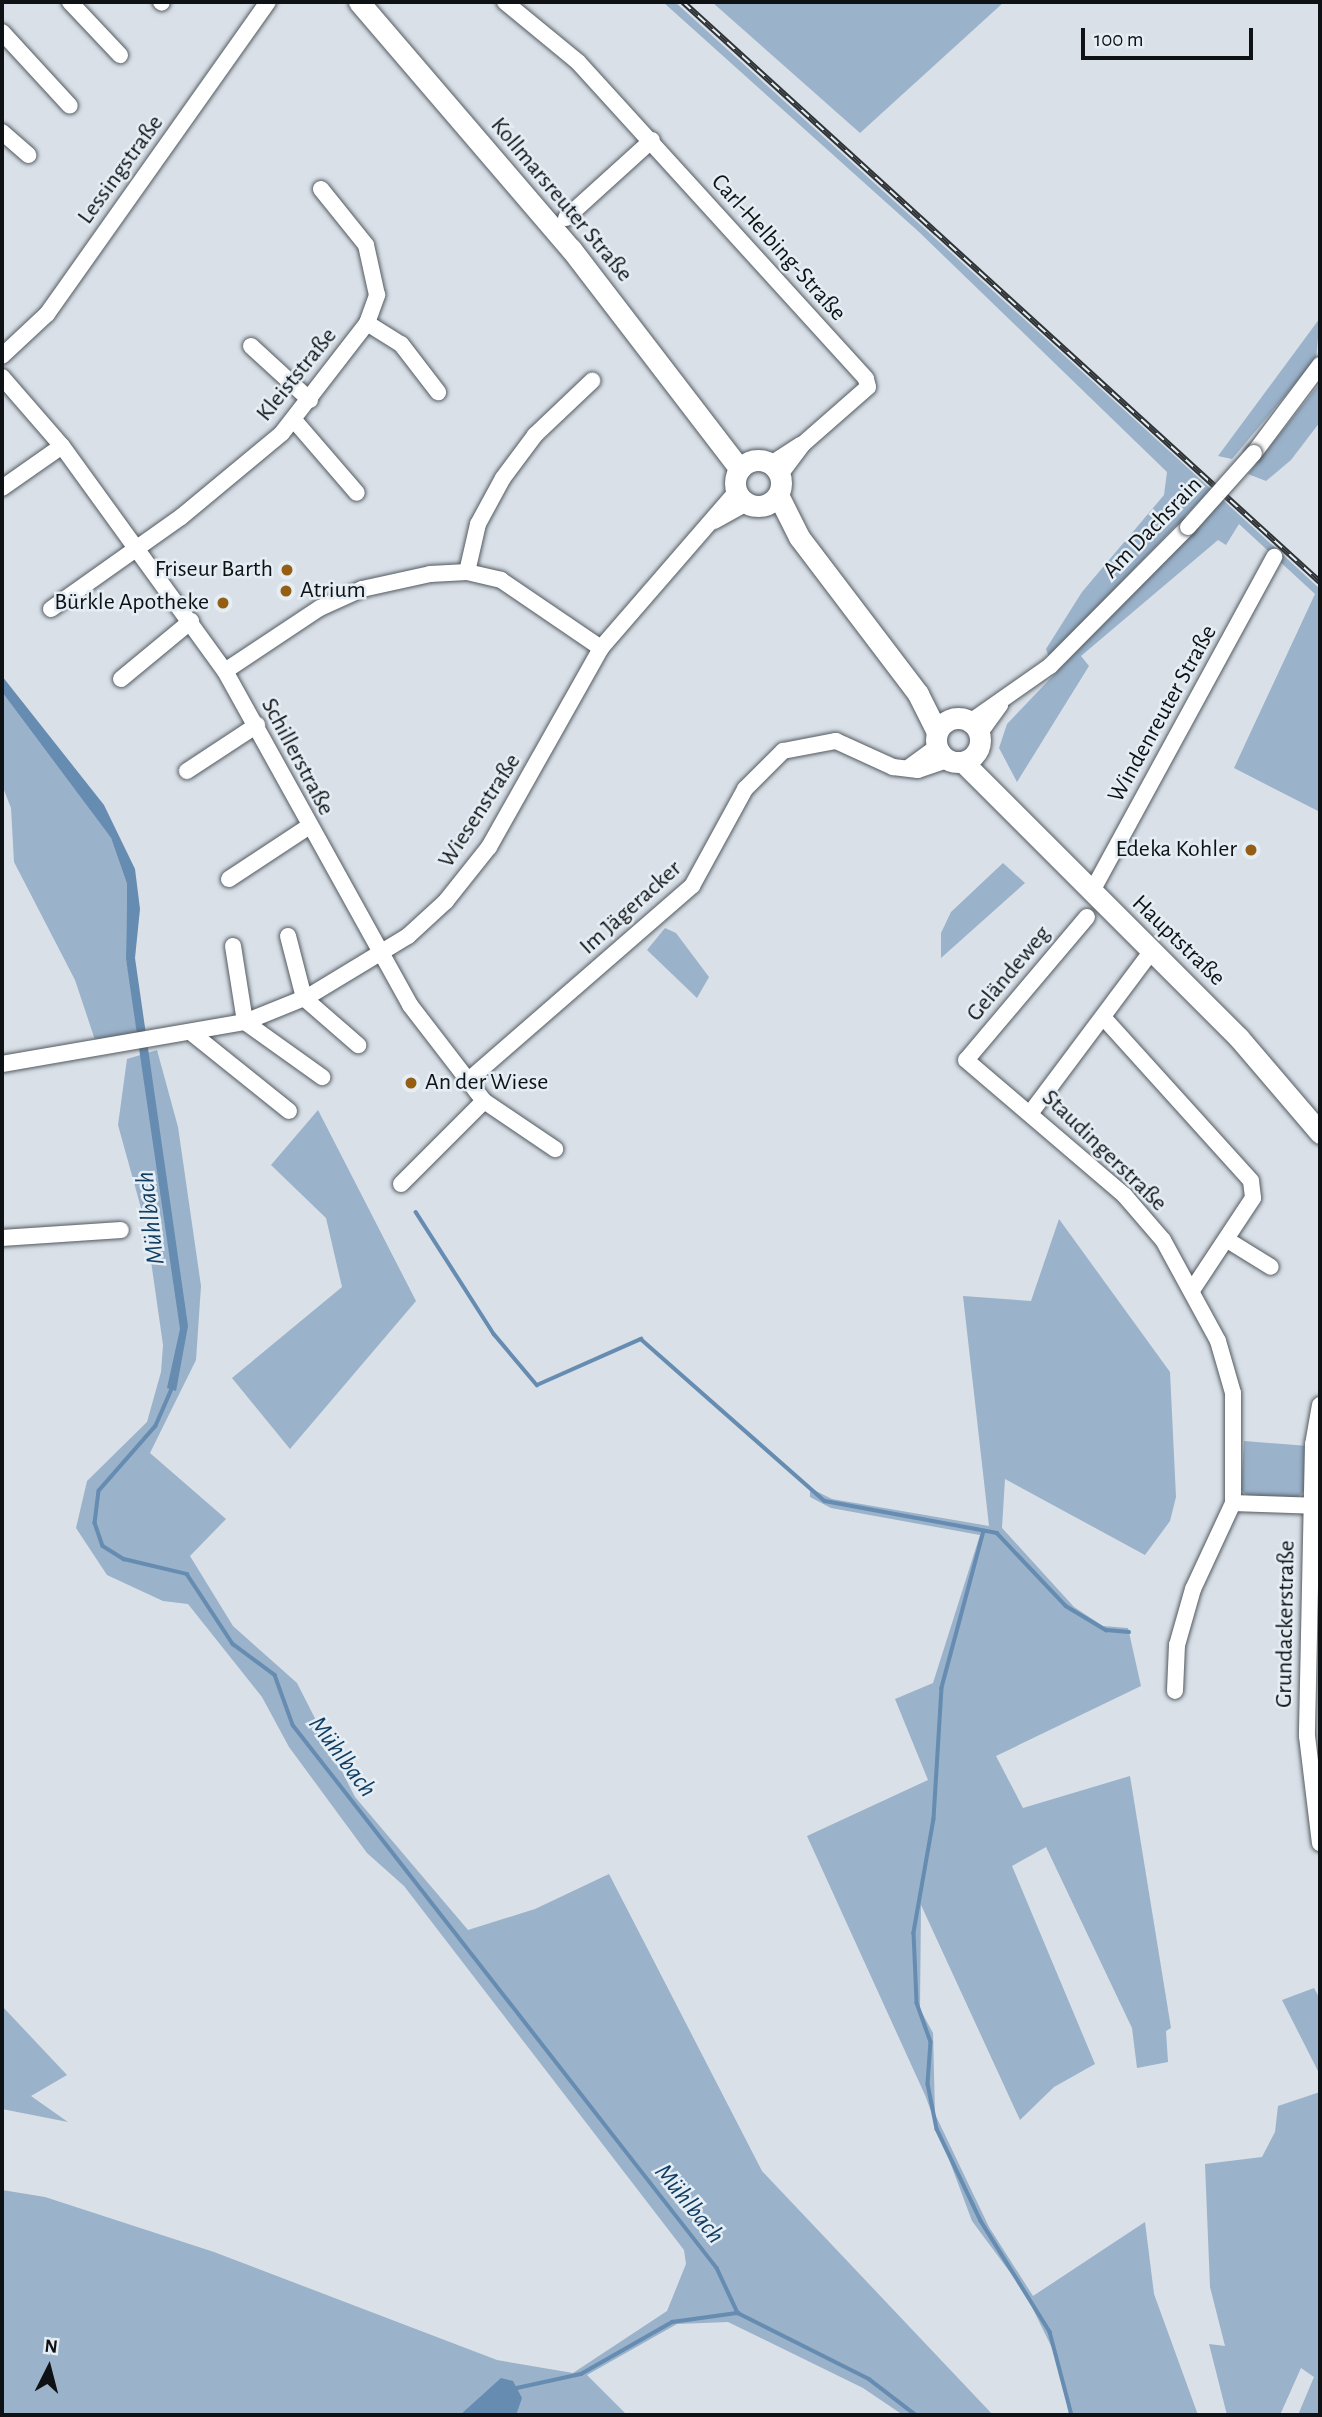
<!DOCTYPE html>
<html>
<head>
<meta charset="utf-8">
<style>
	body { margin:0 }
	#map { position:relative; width:1322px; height:2417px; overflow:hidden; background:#d9e0e8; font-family:"Alegreya Sans",sans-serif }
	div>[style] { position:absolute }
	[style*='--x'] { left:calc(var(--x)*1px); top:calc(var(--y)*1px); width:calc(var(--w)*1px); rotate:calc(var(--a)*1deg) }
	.green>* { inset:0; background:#9ab2ca }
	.water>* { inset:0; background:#668cb1 }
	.stream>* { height:3.5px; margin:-1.75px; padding:0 1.75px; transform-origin:1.75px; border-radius:1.75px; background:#668cb1 }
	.roads { filter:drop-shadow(0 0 2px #535a60) drop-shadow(0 0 2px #535a60) }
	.minor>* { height:16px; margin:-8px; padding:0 8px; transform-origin:8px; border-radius:8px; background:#fff }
	.major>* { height:21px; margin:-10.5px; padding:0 10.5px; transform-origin:10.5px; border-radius:10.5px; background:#fff }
	.major>.ring { margin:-10.5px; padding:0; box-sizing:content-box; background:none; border:21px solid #fff; border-radius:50% }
	.rail>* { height:6px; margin-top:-3px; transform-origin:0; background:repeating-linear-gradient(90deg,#e6eef5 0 10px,#2e3235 0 20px); box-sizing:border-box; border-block:2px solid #2e3235 }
	.bridges { filter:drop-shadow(0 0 2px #535a60) drop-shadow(0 0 2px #535a60) }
	.minor-bridge>* { height:16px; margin:-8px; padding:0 8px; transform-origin:8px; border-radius:8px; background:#fff }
	.dots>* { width:19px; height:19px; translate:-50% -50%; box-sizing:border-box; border:4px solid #e6eef5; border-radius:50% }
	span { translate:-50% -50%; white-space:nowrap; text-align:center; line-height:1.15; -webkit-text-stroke:5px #e6eef5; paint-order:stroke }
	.street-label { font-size:24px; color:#0f1214 }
	.poi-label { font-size:24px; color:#0f1214 }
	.right { translate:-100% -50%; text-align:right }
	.left { translate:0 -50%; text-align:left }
	.water-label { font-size:26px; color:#113d62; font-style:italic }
	.frame { position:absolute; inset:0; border:4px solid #0f1214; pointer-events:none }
	.north { position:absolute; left:14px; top:2333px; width:70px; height:70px; -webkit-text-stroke:5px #e6eef5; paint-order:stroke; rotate:6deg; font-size:19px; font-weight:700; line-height:28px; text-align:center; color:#0f1214 }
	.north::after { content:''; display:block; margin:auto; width:24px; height:32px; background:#0f1214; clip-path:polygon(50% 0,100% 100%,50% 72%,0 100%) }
	.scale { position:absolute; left:1081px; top:28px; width:172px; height:32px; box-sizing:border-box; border:4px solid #0f1214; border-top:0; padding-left:9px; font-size:21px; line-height:24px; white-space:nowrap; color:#0f1214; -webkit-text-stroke:5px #e6eef5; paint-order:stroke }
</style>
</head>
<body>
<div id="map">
	<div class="green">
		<i style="clip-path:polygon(663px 2px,675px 2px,1211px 489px,1049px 657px,1046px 649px,1082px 592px,1164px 495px,1167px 472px,919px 232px)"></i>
		<i style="clip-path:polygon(712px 2px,1004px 2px,860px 133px)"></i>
		<i style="clip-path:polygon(1320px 318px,1316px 359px,1232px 459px,1218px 456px)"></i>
		<i style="clip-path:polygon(1320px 383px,1320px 422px,1291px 460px,1266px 481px,1248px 474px)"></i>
		<i style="clip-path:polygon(1222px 499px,1320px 589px,1320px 812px,1234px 768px,1315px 594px,1239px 524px,1226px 545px,1218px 540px,1081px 656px,1089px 666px,1017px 782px,999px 748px,1007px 724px)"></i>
		<i style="clip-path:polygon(2px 692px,111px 838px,127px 884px,126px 959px,141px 1036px,97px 1046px,75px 980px,14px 862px,11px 808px,2px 785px)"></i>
		<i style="clip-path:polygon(1003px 863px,1025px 883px,941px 958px,941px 933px,951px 912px)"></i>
		<i style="clip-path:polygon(665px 928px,676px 933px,709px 977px,697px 998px,647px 950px)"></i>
		<i style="clip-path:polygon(157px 1050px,178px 1127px,201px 1286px,196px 1360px,150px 1453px,226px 1519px,190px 1556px,233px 1626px,297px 1683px,355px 1797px,468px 1930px,535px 1909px,609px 1874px,762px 2171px,993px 2415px,903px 2415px,863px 2388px,728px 2322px,677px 2324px,587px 2375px,627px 2415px,2px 2415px,2px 2190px,45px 2197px,214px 2252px,497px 2360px,573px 2373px,667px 2311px,686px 2264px,684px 2250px,404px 1886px,367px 1853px,289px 1747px,262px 1697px,188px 1604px,163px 1601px,107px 1575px,76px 1528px,87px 1481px,147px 1422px,161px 1372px,163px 1345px,146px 1226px,118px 1125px,127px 1059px)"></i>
		<i style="clip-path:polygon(318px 1110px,416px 1301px,290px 1449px,232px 1378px,342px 1287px,326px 1218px,271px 1165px)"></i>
		<i style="clip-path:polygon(1059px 1219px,1170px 1372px,1176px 1497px,1170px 1521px,1145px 1555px,1005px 1479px,1002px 1528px,1074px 1607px,1103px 1626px,1128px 1628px,1141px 1686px,996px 1756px,1023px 1808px,1130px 1776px,1171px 2028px,1166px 2031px,1168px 2062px,1137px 2068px,1132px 2028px,1046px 1847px,1012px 1866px,1095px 2064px,1054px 2087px,1020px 2120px,921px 1905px,920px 2009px,933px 2033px,935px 2114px,989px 2227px,1033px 2296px,1145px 2222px,1154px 2294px,1198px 2415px,1069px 2415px,1059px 2362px,1024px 2291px,972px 2221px,925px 2095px,807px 1836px,928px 1780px,895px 1699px,933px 1683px,980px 1535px,831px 1508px,810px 1497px,810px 1488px,832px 1499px,989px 1526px,963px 1296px,1031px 1301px)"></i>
		<i style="clip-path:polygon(1244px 1441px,1308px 1446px,1304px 1491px,1297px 1498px,1251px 1498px,1241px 1490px)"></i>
		<i style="clip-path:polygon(1314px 1988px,1320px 1999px,1320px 2075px,1282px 2000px)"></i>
		<i style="clip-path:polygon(2px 2006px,67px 2075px,31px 2096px,68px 2122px,2px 2109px)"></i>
		<i style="clip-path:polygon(1320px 2092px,1320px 2415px,1298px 2415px,1314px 2377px,1301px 2368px,1280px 2415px,1227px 2415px,1209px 2344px,1225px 2346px,1210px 2287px,1205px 2164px,1262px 2157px,1275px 2132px,1278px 2106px)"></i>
	</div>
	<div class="water">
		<i style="clip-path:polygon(2px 676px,104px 805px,135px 869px,140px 909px,135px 958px,188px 1326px,176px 1391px,167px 1388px,180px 1329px,126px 959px,127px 884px,111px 838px,2px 692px)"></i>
		<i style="clip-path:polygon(501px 2378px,513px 2381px,522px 2398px,516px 2415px,460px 2415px)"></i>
	</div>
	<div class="stream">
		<i style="--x:416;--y:1212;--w:145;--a:57.4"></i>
		<i style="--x:494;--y:1334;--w:67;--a:49.9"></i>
		<i style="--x:537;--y:1385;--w:114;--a:-23.9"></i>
		<i style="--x:641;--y:1339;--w:245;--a:41.4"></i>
		<i style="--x:825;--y:1501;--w:175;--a:10.5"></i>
		<i style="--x:997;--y:1533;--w:100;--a:46.6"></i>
		<i style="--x:1066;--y:1606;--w:47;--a:31"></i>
		<i style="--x:1106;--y:1630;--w:23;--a:5"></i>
		<i style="--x:173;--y:1387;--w:43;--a:113.6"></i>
		<i style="--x:156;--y:1426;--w:86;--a:131.2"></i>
		<i style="--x:99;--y:1491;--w:32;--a:97"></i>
		<i style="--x:95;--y:1523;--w:24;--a:71"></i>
		<i style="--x:103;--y:1546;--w:25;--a:32"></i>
		<i style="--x:124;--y:1559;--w:65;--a:13.4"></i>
		<i style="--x:187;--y:1574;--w:84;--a:56.7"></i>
		<i style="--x:233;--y:1644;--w:52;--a:36.4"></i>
		<i style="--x:275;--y:1675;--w:53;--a:70.2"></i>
		<i style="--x:293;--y:1725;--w:689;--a:52.02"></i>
		<i style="--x:717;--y:2268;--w:50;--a:65"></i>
		<i style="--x:738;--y:2313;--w:147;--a:26.7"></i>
		<i style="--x:869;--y:2379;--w:59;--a:37.5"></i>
		<i style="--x:984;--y:1531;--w:163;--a:105"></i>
		<i style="--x:942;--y:1688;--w:131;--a:93.5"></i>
		<i style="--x:934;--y:1819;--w:116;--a:100"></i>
		<i style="--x:914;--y:1933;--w:70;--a:87.5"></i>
		<i style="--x:917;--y:2003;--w:41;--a:70.3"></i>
		<i style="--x:931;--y:2042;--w:42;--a:94.1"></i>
		<i style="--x:928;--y:2084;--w:46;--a:78.7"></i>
		<i style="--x:937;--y:2129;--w:102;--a:64.4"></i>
		<i style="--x:981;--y:2221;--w:131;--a:58.1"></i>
		<i style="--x:1050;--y:2332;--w:86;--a:75.2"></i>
		<i style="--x:517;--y:2388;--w:66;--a:-12.3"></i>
		<i style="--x:581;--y:2374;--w:105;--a:-29.7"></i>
		<i style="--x:672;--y:2322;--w:67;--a:-7.8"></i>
	</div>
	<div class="roads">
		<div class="minor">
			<i style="--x:70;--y:2;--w:73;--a:46.7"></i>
			<i style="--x:161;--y:2;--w:1;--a:45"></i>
			<i style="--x:505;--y:2;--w:94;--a:39.4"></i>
			<i style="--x:578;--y:62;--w:428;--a:47.7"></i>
			<i style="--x:866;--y:379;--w:8;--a:76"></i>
			<i style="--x:868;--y:387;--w:86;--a:138.8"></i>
			<i style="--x:803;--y:444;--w:39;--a:127"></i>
			<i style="--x:2;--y:32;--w:100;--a:47.4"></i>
			<i style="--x:2;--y:132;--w:35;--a:41"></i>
			<i style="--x:566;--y:218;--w:116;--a:-42.2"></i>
			<i style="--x:367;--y:323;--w:40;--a:32"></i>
			<i style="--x:401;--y:344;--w:61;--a:52.4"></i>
			<i style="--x:251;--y:346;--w:80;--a:42.5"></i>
			<i style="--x:2;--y:356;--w:62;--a:-43"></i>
			<i style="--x:47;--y:314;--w:382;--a:-54.7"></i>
			<i style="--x:2;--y:377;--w:91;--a:49"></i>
			<i style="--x:62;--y:446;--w:278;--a:54.1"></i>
			<i style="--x:225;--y:671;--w:382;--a:61"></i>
			<i style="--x:410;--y:1005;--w:121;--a:52.4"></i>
			<i style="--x:484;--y:1101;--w:86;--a:34.1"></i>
			<i style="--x:294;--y:420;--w:96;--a:49.2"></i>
			<i style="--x:1254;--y:453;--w:110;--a:-53.1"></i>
			<i style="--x:771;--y:464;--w:35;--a:-33"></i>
			<i style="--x:2;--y:488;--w:73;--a:-35"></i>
			<i style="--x:714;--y:521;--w:37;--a:-29"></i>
			<i style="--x:467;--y:572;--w:49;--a:-77.1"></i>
			<i style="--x:478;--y:524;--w:52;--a:-61.5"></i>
			<i style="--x:503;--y:478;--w:54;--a:-53.3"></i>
			<i style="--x:535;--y:435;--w:79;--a:-43.5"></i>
			<i style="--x:51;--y:609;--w:159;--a:-35.3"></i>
			<i style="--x:181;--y:517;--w:131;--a:-39.7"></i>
			<i style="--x:282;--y:433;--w:139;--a:-52.3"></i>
			<i style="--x:367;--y:323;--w:30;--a:-70"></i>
			<i style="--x:377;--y:295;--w:51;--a:-102.4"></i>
			<i style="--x:366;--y:245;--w:72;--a:-128.8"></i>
			<i style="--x:225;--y:671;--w:114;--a:-33.6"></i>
			<i style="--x:320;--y:608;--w:46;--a:-24.3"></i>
			<i style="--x:362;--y:589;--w:70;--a:-12.4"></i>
			<i style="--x:430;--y:574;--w:37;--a:-3"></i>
			<i style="--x:467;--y:572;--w:35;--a:13"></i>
			<i style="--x:501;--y:580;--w:121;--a:34.2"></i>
			<i style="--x:121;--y:679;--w:91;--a:-39.6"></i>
			<i style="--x:970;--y:722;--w:98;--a:-35"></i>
			<i style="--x:1050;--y:666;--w:196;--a:-45.2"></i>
			<i style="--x:979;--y:734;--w:36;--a:-54"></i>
			<i style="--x:908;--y:768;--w:36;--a:-36"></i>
			<i style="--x:187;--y:771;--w:84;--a:-33.3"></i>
			<i style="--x:229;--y:879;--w:95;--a:-33.4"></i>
			<i style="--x:1091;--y:893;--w:383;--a:-61.4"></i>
			<i style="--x:1087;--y:917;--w:187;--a:130.2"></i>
			<i style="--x:966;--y:1060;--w:209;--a:40.5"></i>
			<i style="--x:1125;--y:1196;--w:58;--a:49.2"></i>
			<i style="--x:1163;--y:1240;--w:115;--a:61.4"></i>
			<i style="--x:1218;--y:1341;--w:54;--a:73.9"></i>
			<i style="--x:1233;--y:1393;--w:110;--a:90"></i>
			<i style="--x:1233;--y:1503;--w:95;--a:114.9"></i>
			<i style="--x:1193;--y:1589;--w:58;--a:105.9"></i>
			<i style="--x:1177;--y:1645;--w:46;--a:92.5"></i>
			<i style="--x:288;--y:936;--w:64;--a:75.5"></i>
			<i style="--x:304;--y:998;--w:72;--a:41"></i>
			<i style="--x:233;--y:946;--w:77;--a:81"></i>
			<i style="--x:245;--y:1022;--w:95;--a:35.5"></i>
			<i style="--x:1103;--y:1017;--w:221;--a:47.9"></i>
			<i style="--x:1251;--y:1181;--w:17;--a:83"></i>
			<i style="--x:1253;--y:1198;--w:110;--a:123.5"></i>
			<i style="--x:193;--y:1034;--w:123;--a:38.7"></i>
			<i style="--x:2;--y:1064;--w:247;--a:-9.8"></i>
			<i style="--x:245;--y:1022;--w:69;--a:-22.1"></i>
			<i style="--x:309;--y:996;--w:116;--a:-31.2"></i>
			<i style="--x:408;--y:936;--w:52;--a:-42.6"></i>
			<i style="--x:446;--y:901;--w:69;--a:-51.5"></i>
			<i style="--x:489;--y:847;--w:228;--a:-60.6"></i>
			<i style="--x:601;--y:648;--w:208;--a:-49.1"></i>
			<i style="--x:471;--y:1078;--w:293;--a:-41"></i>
			<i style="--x:692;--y:886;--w:111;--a:-61.3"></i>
			<i style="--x:745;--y:789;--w:54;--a:-45"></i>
			<i style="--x:783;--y:751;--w:54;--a:-10.7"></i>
			<i style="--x:836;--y:741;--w:63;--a:24.5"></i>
			<i style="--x:893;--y:767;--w:25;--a:7"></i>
			<i style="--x:918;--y:770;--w:31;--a:-19"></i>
			<i style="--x:1032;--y:1111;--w:199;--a:-53.2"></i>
			<i style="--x:401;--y:1184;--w:117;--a:-45"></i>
			<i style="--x:2;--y:1238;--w:119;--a:-3.8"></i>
			<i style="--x:1229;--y:1241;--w:49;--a:31.8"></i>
			<i style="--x:1320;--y:1405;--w:40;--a:100"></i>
			<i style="--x:1313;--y:1444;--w:292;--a:91.2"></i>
			<i style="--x:1307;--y:1736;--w:108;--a:83.1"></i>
			<i style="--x:1233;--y:1503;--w:87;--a:2"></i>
		</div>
		<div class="major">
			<i style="--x:359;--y:2;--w:326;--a:49.4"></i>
			<i style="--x:571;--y:249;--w:277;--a:52.5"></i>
			<i class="ring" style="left:735px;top:460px;width:25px;height:25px"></i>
			<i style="--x:778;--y:495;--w:47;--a:63.4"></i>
			<i style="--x:799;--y:537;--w:197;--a:52.8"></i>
			<i style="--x:918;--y:694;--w:42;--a:63.4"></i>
			<i class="ring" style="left:936px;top:718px;width:23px;height:23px"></i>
			<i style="--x:963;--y:762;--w:390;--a:45"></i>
			<i style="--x:1239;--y:1038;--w:125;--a:49.5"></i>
		</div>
	</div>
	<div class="rail">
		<i style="--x:683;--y:2;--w:861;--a:42.32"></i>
	</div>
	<div class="bridges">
		<div class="minor-bridge">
			<i style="--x:1188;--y:527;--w:99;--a:-48.3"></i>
		</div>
	</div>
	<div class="dots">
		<i style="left:287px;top:570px;background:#945e15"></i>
		<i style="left:286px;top:591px;background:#945e15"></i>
		<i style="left:223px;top:603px;background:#945e15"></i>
		<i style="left:1251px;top:850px;background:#945e15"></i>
		<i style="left:411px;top:1083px;background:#945e15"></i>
	</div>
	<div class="street-label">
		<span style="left:121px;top:170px;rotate:-54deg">Lessingstraße</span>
		<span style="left:561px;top:200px;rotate:50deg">Kollmarsreuter Straße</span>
		<span style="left:778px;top:248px;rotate:48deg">Carl-Helbing-Straße</span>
		<span style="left:297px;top:375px;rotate:-51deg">Kleiststraße</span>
		<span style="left:1153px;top:528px;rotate:-46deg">Am Dachsrain</span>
		<span style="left:1163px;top:714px;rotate:-61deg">Windenreuter Straße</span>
		<span style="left:297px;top:757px;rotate:62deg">Schillerstraße</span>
		<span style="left:480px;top:811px;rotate:-57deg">Wiesenstraße</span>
		<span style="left:631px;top:908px;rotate:-42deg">Im Jägeracker</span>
		<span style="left:1178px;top:941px;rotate:44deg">Hauptstraße</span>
		<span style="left:1009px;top:974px;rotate:-50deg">Geländeweg</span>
		<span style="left:1104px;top:1151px;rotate:44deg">Staudingerstraße</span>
		<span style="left:1286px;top:1624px;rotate:-89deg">Grundackerstraße</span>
	</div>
	<div class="poi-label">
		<span class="right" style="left:273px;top:570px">Friseur Barth</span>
		<span class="left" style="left:300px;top:591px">Atrium</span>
		<span class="right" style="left:209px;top:603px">Bürkle Apotheke</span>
		<span class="right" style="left:1237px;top:850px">Edeka Kohler</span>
		<span class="left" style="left:425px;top:1083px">An der Wiese</span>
	</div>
	<div class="water-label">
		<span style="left:151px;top:1218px;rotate:-97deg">Mühlbach</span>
		<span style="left:342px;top:1757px;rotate:53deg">Mühlbach</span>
		<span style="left:689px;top:2204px;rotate:51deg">Mühlbach</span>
	</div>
	<div class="frame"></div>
	<div class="north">N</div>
	<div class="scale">100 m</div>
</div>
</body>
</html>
